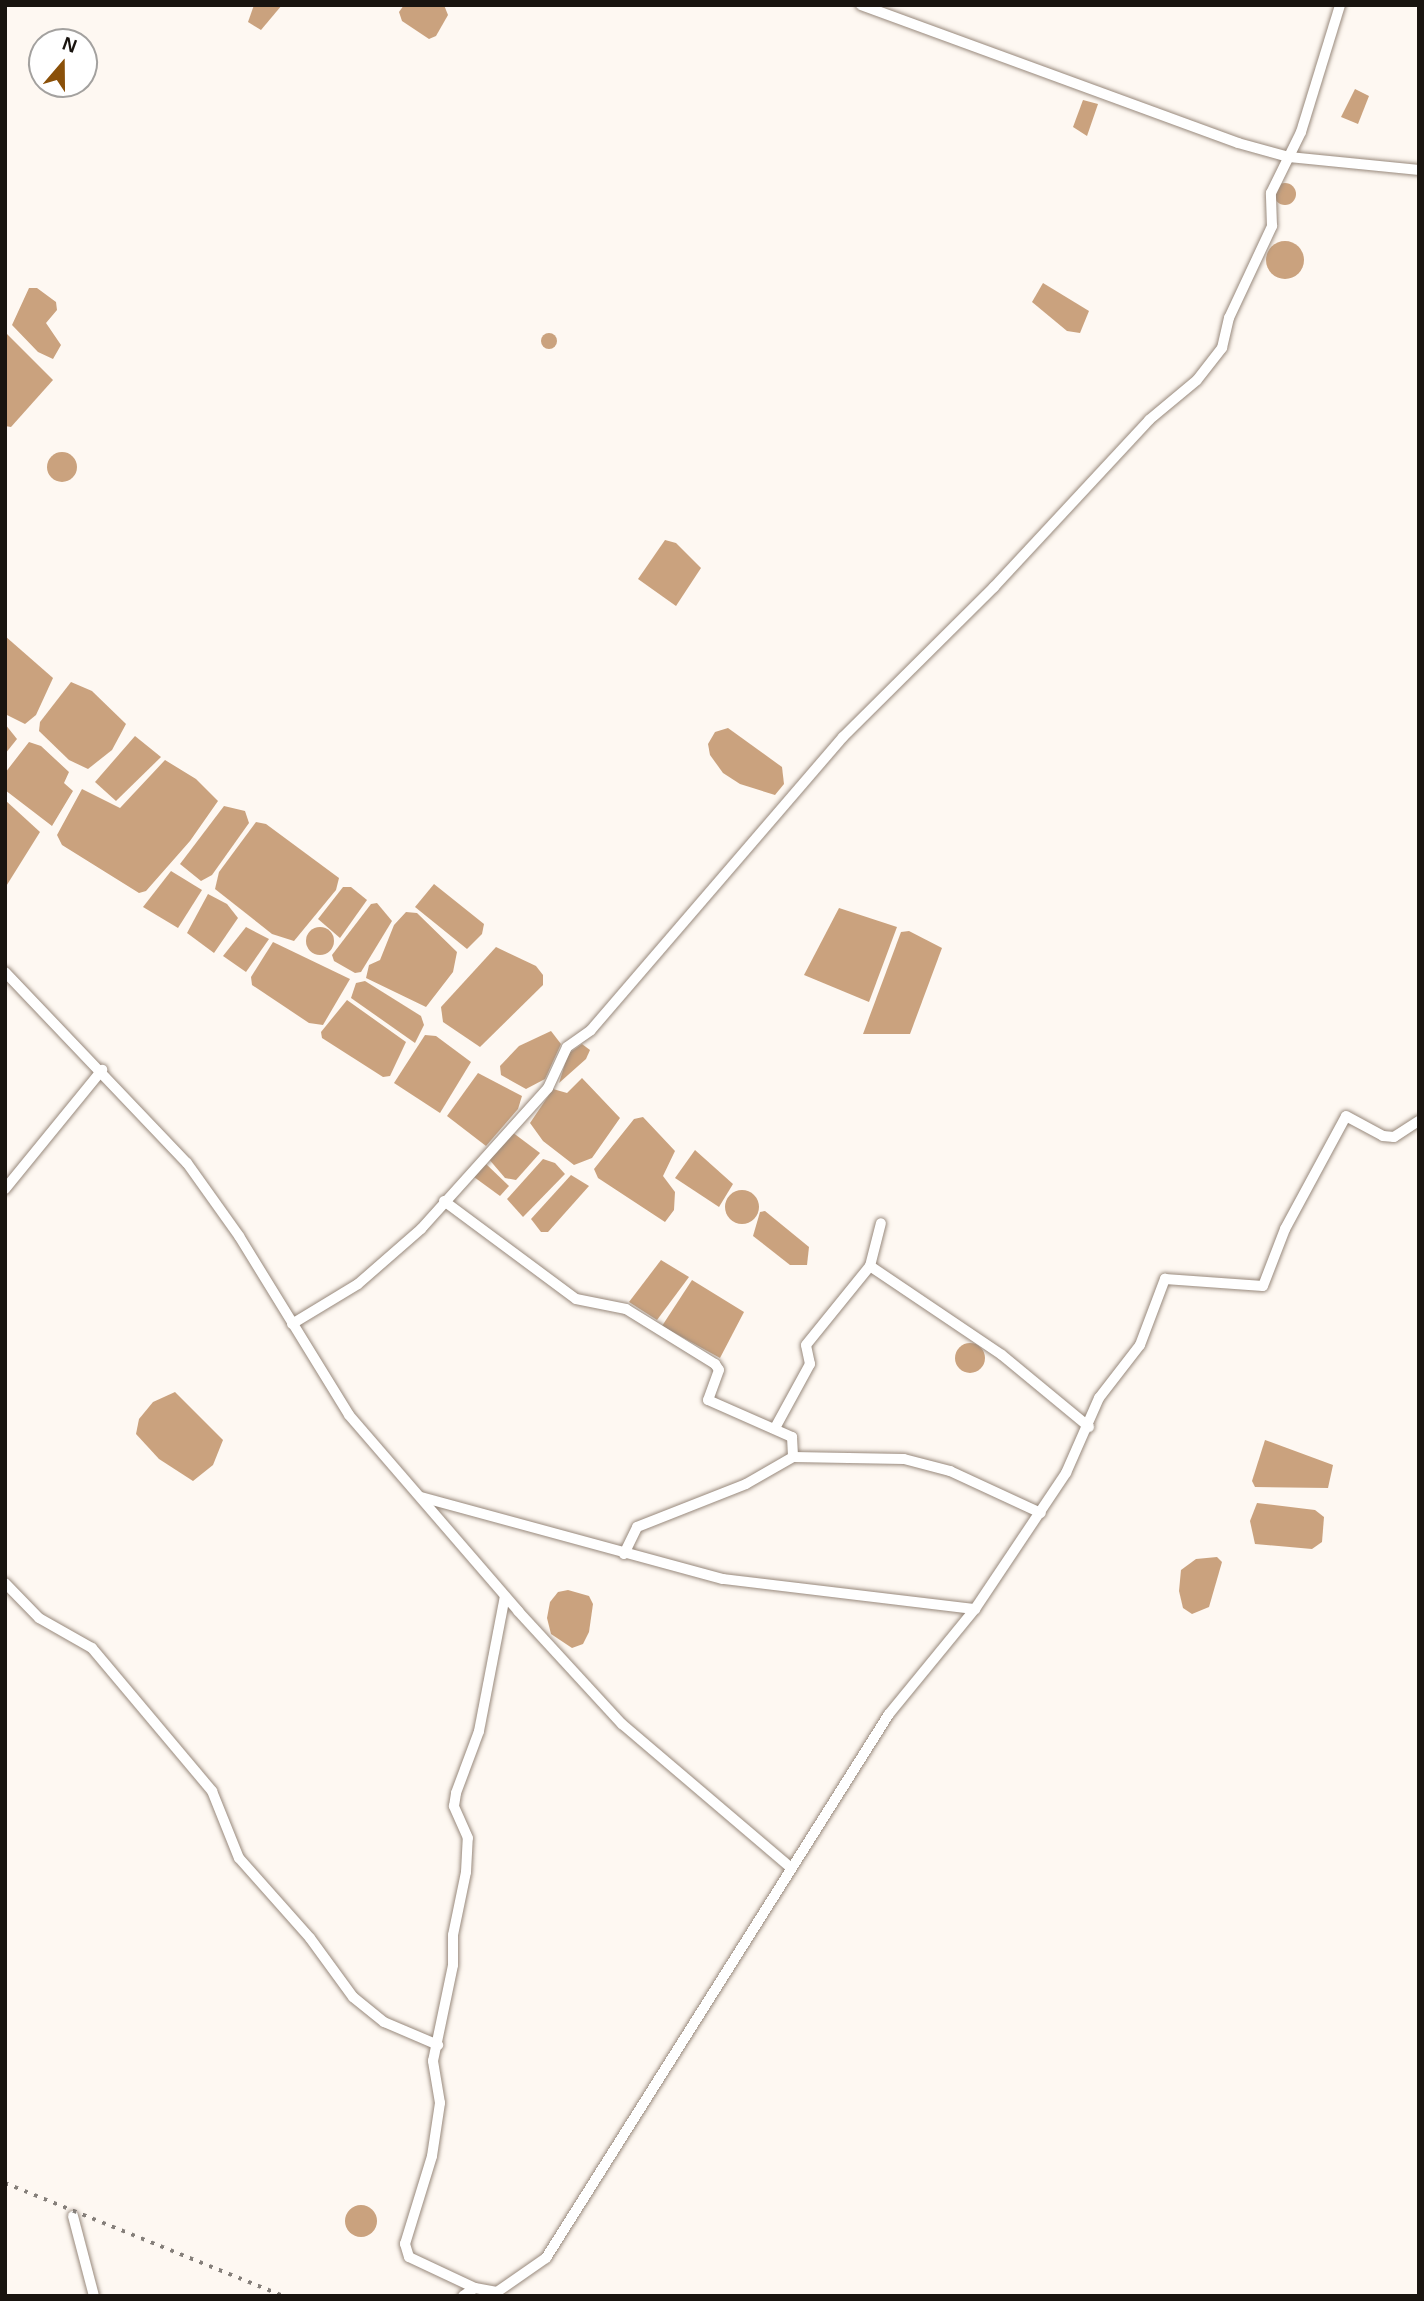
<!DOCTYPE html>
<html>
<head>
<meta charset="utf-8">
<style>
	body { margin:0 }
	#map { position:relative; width:1424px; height:2301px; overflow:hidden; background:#fef8f2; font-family:Arial,sans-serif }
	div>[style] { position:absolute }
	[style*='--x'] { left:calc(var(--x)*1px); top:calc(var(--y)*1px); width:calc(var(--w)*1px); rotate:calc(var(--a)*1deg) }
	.water>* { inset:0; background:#caa27e }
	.round { border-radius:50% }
	.roads { filter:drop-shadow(0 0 2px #98897c) drop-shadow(0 0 2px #98897c) }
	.street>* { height:10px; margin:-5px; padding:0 5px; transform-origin:5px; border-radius:5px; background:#fff }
	.rail>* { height:3.5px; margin-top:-1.75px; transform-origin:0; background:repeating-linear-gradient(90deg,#857f7a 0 3.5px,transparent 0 10.5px) }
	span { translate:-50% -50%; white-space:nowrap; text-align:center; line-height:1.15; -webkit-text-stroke:7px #fff; paint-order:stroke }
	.frame { position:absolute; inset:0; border:7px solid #19140f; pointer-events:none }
	.north { position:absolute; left:28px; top:28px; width:70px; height:70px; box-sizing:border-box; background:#fff; border:2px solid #a3a19f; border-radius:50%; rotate:20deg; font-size:19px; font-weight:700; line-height:28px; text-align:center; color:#19140f }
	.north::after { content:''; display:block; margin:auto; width:24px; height:32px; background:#8a5009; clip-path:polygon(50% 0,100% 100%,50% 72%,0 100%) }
</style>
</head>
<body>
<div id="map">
	<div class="water">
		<i style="clip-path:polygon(254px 5px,282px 5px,261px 30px,248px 22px)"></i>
		<i style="clip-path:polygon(404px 5px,444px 5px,448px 15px,436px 36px,429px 39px,402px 21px,399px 12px)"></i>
		<i style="clip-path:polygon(1355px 89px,1369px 96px,1358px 124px,1341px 117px)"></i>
		<i style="clip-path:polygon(1083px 100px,1098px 104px,1087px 136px,1073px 127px)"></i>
		<i class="round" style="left:1274px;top:183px;width:22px;height:22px"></i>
		<i class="round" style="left:1266px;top:241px;width:38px;height:38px"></i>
		<i style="clip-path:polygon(1043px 283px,1089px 311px,1080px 333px,1067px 331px,1032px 302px)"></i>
		<i style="clip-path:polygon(29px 288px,37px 288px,56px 302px,57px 310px,46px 323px,61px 345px,53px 359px,38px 352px,12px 325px)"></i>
		<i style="clip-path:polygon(5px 332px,53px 380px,11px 427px,5px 426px)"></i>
		<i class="round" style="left:541px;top:333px;width:16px;height:16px"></i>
		<i class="round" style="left:47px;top:452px;width:30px;height:30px"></i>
		<i style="clip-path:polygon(665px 540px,676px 543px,701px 568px,676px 606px,638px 579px)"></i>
		<i style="clip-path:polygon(5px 636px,53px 678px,36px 715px,25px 724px,5px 714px)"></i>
		<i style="clip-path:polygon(71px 682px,92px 691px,126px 724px,112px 750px,88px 769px,69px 760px,39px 731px,40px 722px)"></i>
		<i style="clip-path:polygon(5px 724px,17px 739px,5px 754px)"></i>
		<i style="clip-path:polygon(728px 728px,782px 767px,784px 784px,775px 795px,740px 784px,723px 773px,710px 755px,708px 744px,715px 732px)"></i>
		<i style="clip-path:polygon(135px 736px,161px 757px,116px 801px,95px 782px)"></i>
		<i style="clip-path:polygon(29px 742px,41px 746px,69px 772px,64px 783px,73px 791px,52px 826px,5px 790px,5px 773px)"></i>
		<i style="clip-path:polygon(165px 760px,196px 779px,218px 801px,190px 841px,146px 891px,139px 893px,62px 845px,57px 835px,82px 789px,120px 808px)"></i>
		<i style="clip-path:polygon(5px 800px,40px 832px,5px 888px)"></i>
		<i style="clip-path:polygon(224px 806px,245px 811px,249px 823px,212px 875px,201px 881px,180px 864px)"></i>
		<i style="clip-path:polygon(256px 822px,266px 824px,339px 878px,336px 890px,294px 941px,272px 934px,215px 889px,219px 872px)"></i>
		<i style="clip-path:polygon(171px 871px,202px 890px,178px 928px,143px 907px)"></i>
		<i style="clip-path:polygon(434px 884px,484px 924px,482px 934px,467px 949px,415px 907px)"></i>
		<i style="clip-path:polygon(343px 887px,351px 887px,367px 900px,340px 938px,318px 919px)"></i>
		<i style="clip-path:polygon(208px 894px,227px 904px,238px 918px,214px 953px,187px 933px)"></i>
		<i style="clip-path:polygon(377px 903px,392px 921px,361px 972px,355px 973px,334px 961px,332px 955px,371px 904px)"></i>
		<i style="clip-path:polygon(839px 908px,897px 927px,869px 1002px,804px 975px)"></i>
		<i style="clip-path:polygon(406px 912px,417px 913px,457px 952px,453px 972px,426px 1007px,366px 978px,369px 965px,380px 960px,394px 925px)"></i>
		<i class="round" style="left:306px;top:927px;width:28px;height:28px"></i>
		<i style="clip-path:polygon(246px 927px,269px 939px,246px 972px,223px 956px)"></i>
		<i style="clip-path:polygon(909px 931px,942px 948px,910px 1034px,863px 1034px,901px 932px)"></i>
		<i style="clip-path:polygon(273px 942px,350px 979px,323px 1025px,309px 1023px,252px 985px,251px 977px)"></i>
		<i style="clip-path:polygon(496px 947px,536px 966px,543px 975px,543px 985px,480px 1047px,443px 1022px,441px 1007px)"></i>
		<i style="clip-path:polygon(365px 981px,421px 1016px,424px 1025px,415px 1043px,351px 998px,356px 983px)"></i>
		<i style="clip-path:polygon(347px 1000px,406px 1042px,390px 1076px,383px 1077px,322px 1038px,321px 1032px)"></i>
		<i style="clip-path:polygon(551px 1031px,561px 1044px,545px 1079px,526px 1089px,501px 1075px,500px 1066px,519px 1046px)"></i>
		<i style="clip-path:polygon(425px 1035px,436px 1036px,471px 1062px,440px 1113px,394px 1083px)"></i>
		<i style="clip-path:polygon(582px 1044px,590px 1050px,586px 1059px,559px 1083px,568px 1054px)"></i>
		<i style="clip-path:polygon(478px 1073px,522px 1096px,518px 1109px,486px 1146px,447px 1116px)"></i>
		<i style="clip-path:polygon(582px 1078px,620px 1118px,592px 1158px,574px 1165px,543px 1141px,530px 1123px,553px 1089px,567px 1093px)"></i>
		<i style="clip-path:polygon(643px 1117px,675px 1151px,663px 1176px,675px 1192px,674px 1210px,665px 1222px,598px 1178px,594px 1169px,634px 1119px)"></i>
		<i style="clip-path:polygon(512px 1132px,540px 1153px,516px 1180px,505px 1178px,488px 1158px)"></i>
		<i style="clip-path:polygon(695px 1150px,733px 1184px,719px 1207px,675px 1178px)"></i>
		<i style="clip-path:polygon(543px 1159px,555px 1163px,565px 1174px,523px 1217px,507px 1199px)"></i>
		<i style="clip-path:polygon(485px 1163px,509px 1186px,500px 1196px,474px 1177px)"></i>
		<i style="clip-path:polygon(571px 1175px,589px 1186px,548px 1232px,541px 1232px,531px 1219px)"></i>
		<i class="round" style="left:725px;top:1190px;width:34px;height:34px"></i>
		<i style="clip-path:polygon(765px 1211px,809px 1247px,807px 1265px,790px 1265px,753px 1236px,760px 1212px)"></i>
		<i style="clip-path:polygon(661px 1260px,689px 1277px,657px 1320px,629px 1302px)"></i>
		<i style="clip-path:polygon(692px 1280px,744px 1312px,720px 1358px,662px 1326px)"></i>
		<i class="round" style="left:955px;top:1343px;width:30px;height:30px"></i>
		<i style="clip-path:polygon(175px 1392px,223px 1440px,213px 1465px,193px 1481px,159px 1459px,136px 1434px,139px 1419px,153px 1402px)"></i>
		<i style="clip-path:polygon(1265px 1440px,1333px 1465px,1328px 1488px,1255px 1487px,1252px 1481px)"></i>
		<i style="clip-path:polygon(1257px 1503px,1315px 1510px,1324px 1517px,1322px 1542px,1312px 1549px,1255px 1544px,1250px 1521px)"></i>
		<i style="clip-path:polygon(1217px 1557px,1222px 1562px,1209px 1607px,1192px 1614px,1183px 1608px,1179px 1591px,1181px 1570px,1196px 1559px)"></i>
		<i style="clip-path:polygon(568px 1590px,589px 1596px,593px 1604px,589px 1632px,583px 1644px,572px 1648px,551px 1634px,547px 1618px,550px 1602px,558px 1592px)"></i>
		<i class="round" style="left:345px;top:2205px;width:32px;height:32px"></i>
	</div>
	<div class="roads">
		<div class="street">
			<i style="--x:861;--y:5;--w:401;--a:20.1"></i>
			<i style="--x:1238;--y:143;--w:53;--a:15.4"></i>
			<i style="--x:1289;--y:157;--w:131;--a:5.7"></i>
			<i style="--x:5;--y:972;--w:264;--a:46.4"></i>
			<i style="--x:187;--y:1163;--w:90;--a:54.5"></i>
			<i style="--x:239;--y:1236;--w:210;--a:58.4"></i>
			<i style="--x:349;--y:1415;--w:259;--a:49.2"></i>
			<i style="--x:518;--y:1611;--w:154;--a:47.4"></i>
			<i style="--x:622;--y:1724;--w:222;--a:40.4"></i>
			<i style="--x:5;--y:1189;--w:154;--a:-50.8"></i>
			<i style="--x:444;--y:1201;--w:164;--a:36.6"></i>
			<i style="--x:576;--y:1299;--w:51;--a:11.3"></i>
			<i style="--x:626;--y:1309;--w:105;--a:31.7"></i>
			<i style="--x:715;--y:1364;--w:7;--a:56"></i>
			<i style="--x:719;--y:1370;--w:32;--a:110"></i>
			<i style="--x:708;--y:1400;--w:92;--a:23.8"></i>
			<i style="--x:792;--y:1437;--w:20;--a:87"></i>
			<i style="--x:870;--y:1266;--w:159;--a:34"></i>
			<i style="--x:1002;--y:1355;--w:113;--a:39.6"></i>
			<i style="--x:292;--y:1324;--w:77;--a:-31.2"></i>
			<i style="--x:358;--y:1284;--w:84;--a:-41.1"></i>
			<i style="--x:421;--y:1229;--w:190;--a:-48"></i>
			<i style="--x:548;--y:1088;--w:45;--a:-65.1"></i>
			<i style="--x:567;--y:1047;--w:29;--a:-35"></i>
			<i style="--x:591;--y:1030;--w:386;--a:-49.3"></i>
			<i style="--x:843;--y:737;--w:213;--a:-44.8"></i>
			<i style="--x:994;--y:587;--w:228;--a:-47.1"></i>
			<i style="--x:1149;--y:420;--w:62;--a:-39.8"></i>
			<i style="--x:1197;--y:380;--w:41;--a:-52"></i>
			<i style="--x:1222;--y:348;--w:31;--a:-77"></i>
			<i style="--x:1229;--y:318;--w:102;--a:-64.9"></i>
			<i style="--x:1272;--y:226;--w:33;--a:-92"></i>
			<i style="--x:1271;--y:193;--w:68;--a:-63.8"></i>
			<i style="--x:1301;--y:132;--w:133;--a:-72.9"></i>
			<i style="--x:775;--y:1428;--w:73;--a:-61.3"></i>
			<i style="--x:810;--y:1364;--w:19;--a:-102"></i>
			<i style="--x:806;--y:1345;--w:102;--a:-51"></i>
			<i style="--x:870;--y:1266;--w:44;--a:-75.7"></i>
			<i style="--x:421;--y:1497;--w:313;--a:15.2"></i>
			<i style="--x:723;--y:1579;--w:254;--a:6.8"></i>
			<i style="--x:624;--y:1554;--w:30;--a:-64"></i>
			<i style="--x:637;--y:1527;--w:117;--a:-21.5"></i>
			<i style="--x:746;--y:1484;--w:54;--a:-29.9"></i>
			<i style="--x:793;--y:1457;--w:111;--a:1"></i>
			<i style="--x:904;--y:1459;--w:48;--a:14.6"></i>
			<i style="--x:950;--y:1471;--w:100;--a:24.8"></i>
			<i style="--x:5;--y:1583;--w:49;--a:45.8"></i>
			<i style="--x:39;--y:1618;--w:61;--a:29.5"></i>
			<i style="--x:92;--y:1648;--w:187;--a:50"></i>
			<i style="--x:212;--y:1791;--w:72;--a:68.1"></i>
			<i style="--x:239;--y:1858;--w:107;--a:48.4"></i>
			<i style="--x:310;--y:1938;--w:73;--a:53.9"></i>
			<i style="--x:353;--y:1997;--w:40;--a:39"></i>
			<i style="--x:384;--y:2022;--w:59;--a:23.1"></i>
			<i style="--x:73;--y:2216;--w:83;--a:75.3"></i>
			<i style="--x:475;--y:2288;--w:73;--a:-154.8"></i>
			<i style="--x:409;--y:2257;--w:14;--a:-107"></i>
			<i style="--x:405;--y:2244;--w:92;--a:-72.9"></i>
			<i style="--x:432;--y:2156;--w:54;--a:-81.4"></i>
			<i style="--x:440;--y:2103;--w:43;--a:-99.5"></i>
			<i style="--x:433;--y:2061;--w:98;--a:-78.2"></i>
			<i style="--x:453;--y:1965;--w:30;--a:-90"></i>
			<i style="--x:453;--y:1935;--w:64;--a:-78.3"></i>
			<i style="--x:466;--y:1872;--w:34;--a:-87"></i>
			<i style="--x:468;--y:1838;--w:35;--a:-114"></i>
			<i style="--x:454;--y:1806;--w:13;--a:-81"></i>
			<i style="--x:456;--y:1793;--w:66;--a:-69.6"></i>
			<i style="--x:479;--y:1731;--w:137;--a:-79.1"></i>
			<i style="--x:463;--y:2296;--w:14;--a:-34"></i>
			<i style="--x:475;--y:2288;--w:22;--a:10"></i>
			<i style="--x:497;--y:2292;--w:60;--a:-34.8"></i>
			<i style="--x:546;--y:2258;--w:643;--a:-57.77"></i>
			<i style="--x:889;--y:1714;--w:136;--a:-50.7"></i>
			<i style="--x:975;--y:1609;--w:164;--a:-56.2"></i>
			<i style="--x:1066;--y:1473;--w:82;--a:-66.3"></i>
			<i style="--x:1099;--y:1398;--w:67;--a:-52.3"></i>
			<i style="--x:1140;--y:1345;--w:71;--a:-69.3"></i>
			<i style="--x:1165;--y:1279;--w:98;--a:4.1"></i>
			<i style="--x:1263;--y:1286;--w:61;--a:-68.9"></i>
			<i style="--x:1285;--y:1229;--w:128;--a:-61.6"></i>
			<i style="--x:1346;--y:1116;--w:42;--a:28.4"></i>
			<i style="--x:1383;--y:1136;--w:11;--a:5"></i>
			<i style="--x:1394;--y:1137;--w:30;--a:-33"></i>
		</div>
	</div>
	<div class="rail">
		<i style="--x:5;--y:2183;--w:300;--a:22.1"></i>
	</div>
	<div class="frame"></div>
	<div class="north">N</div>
</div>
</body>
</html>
